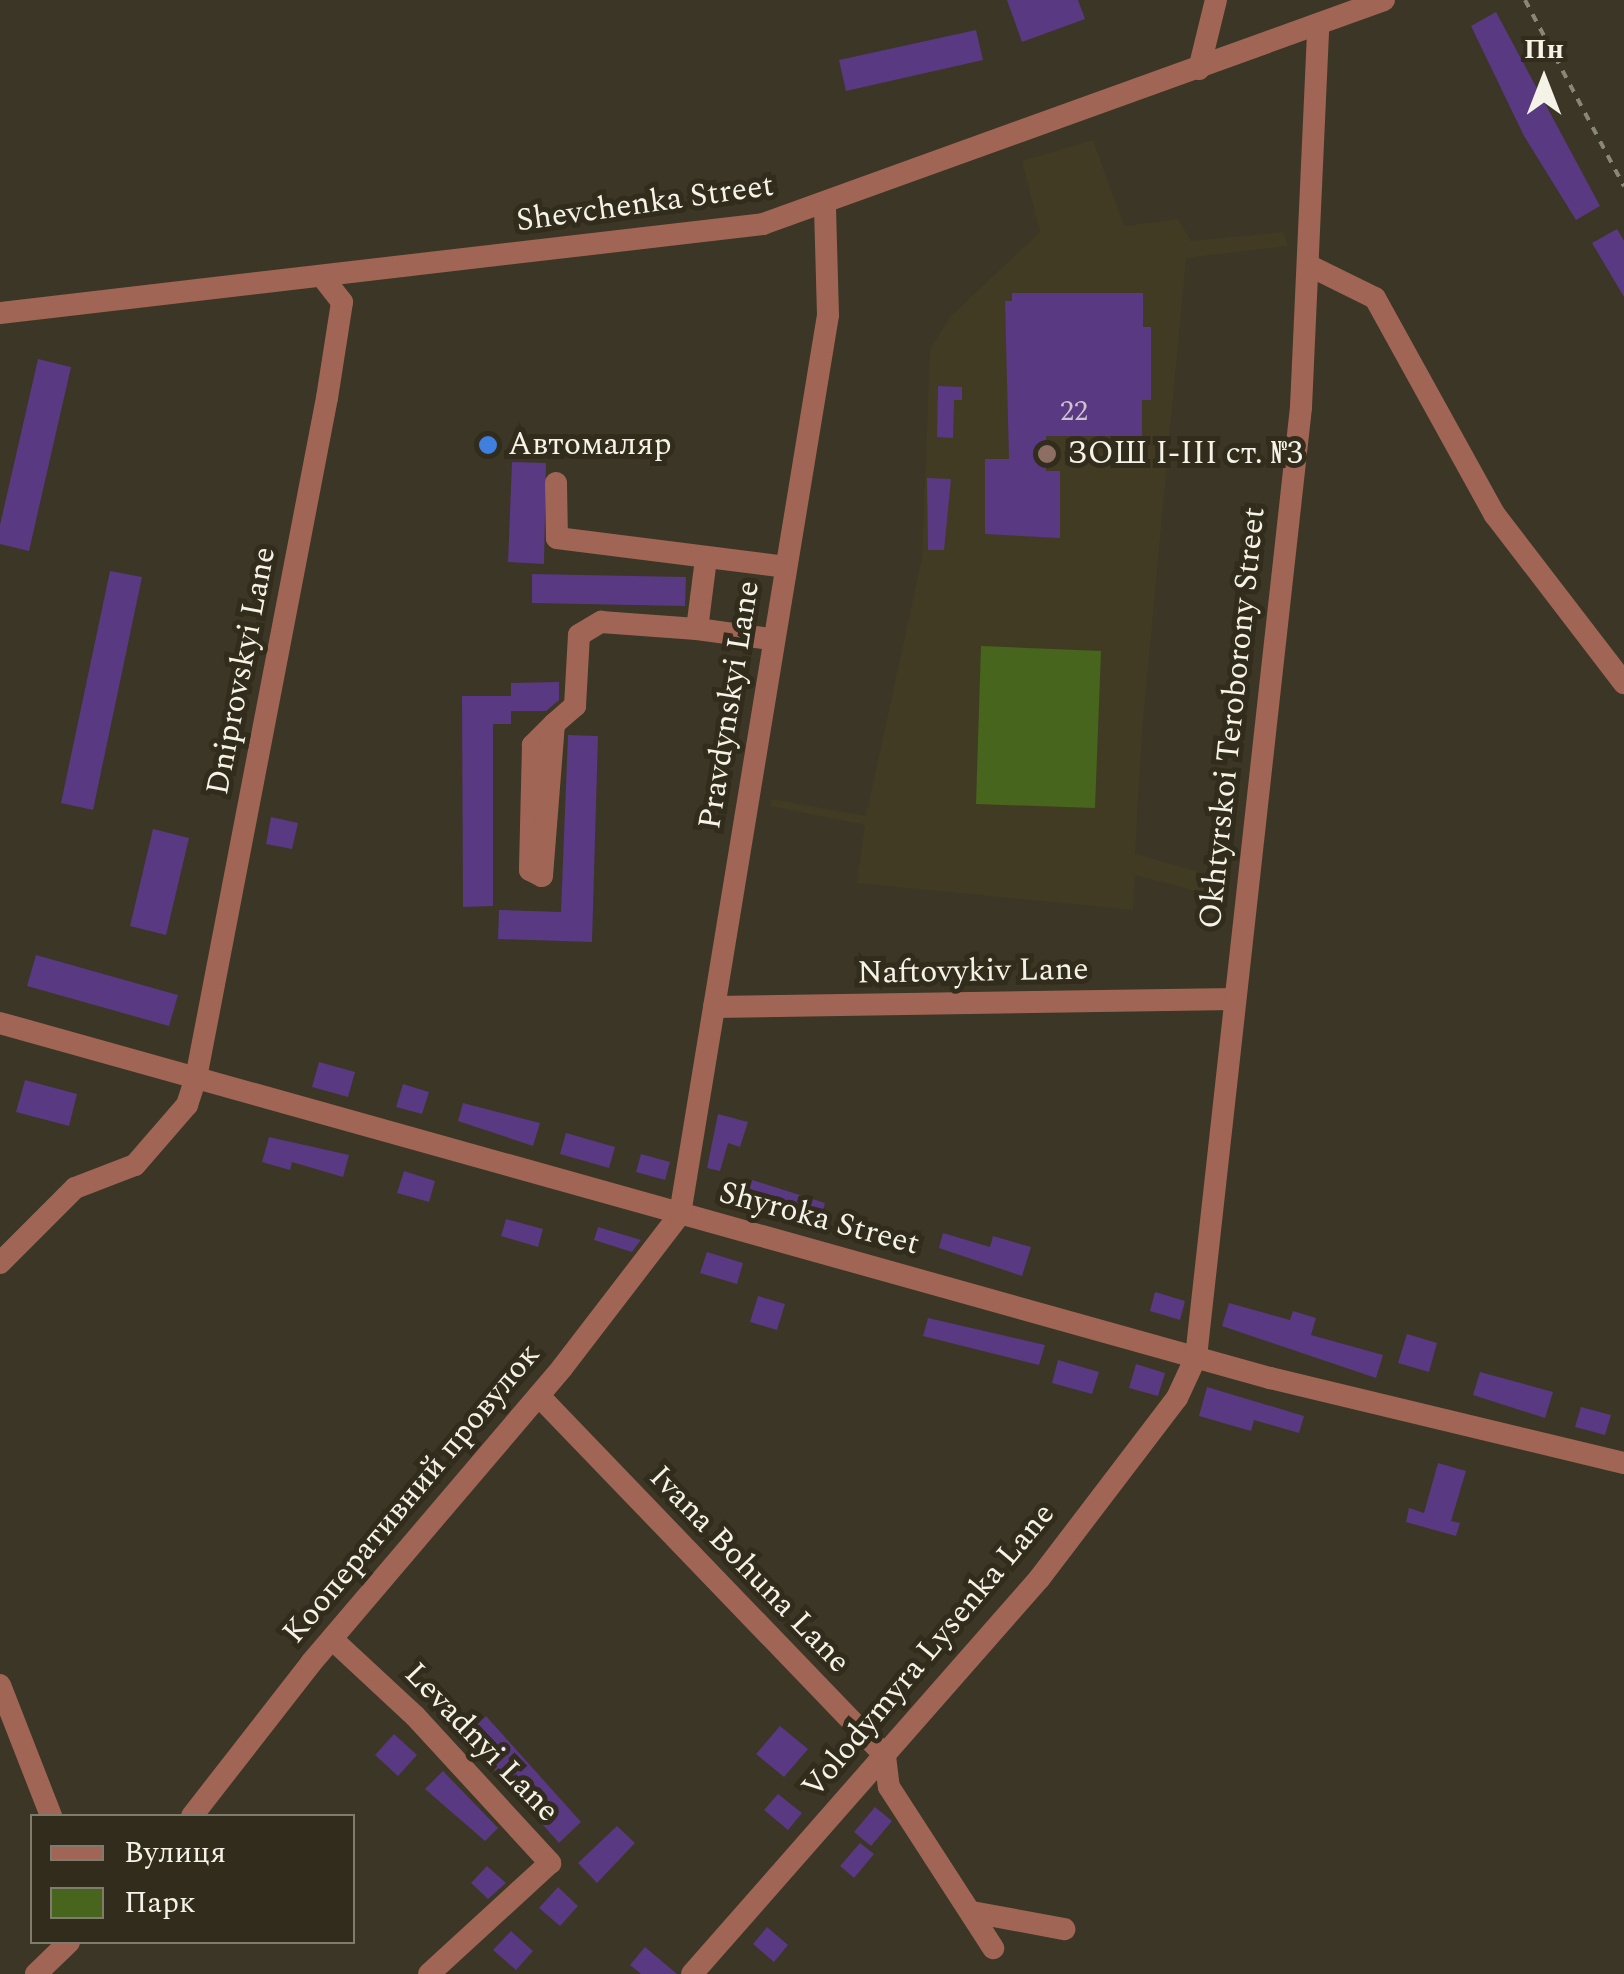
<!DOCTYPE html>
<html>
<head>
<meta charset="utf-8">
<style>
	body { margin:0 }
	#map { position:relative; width:1624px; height:1974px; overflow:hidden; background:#3b3625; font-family:Spectral,serif }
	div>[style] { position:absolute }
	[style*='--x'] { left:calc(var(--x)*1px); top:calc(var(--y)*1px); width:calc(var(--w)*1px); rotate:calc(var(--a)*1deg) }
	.built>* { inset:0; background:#423b23 }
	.green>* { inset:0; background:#47651c }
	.building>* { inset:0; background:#593982 }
	.path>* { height:4px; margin-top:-2px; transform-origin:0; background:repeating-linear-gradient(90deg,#8b8778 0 8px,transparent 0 16px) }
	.minor>* { height:22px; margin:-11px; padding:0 11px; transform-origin:11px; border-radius:11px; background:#a06554 }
	.dots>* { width:28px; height:28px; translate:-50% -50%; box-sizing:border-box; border:5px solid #312c1b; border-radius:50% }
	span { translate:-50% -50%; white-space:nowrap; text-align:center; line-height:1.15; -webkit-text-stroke:10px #312c1b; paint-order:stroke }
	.number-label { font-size:28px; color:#cec4ce }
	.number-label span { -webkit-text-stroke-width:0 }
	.street-label { font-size:32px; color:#f5f2e7 }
	.poi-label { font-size:32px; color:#f5f2e7 }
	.left { translate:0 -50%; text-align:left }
	.legend { position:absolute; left:30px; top:1814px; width:325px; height:130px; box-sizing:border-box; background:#312c1b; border:2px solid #7f7b6d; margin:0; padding:12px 18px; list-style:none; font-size:30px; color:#f5f2e7 }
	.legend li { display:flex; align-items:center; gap:20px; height:50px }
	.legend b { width:50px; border:2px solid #7f7b6d }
	.north { position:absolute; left:1494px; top:30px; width:100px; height:100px; -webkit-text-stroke:8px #312c1b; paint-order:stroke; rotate:0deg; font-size:28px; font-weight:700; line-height:40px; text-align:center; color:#f5f2e7 }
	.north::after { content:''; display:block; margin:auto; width:35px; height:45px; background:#f5f2e7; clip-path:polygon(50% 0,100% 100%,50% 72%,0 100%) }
</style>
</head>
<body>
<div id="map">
	<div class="built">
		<i style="clip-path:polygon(1093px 140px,1124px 226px,1178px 219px,1191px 241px,1284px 232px,1288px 246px,1186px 258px,1142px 732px,1135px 854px,1229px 880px,1228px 899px,1135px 875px,1133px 910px,857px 883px,865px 825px,770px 806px,772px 799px,866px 816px,922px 558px,930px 350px,950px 317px,1040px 232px,1022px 161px)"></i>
	</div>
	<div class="green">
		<i style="clip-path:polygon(981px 646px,1101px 651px,1095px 808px,976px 804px)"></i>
	</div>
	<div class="building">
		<i style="clip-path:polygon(1007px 0,1078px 0,1085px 19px,1022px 42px)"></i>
		<i style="clip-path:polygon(1496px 12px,1600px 206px,1576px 220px,1524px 136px,1471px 26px)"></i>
		<i style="clip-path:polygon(976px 30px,983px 60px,846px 91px,839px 60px)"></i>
		<i style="clip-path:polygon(1617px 229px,1624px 241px,1624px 297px,1592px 243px)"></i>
		<i style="clip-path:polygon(1012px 293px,1143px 293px,1143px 327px,1151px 327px,1151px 400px,1142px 400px,1142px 436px,1046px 436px,1046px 471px,1060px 471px,1060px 538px,985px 534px,985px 459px,1009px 459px,1005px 301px,1012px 301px)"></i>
		<i style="clip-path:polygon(38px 359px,71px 367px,29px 551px,0 544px,0 525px)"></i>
		<i style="clip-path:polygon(938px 386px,962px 387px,962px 400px,954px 400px,953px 438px,937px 437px)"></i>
		<i style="clip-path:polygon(512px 462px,546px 463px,544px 564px,508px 562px)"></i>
		<i style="clip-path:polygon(927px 478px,951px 479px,944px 550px,928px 550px)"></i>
		<i style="clip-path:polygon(110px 571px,142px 577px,93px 810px,61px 803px)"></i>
		<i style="clip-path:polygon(532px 574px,686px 577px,685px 606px,532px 603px)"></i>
		<i style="clip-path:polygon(559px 682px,559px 700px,546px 711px,511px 711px,511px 724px,493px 724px,493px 906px,463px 907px,462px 696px,511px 696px,511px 683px)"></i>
		<i style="clip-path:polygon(568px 735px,598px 736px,592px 942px,498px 939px,499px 910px,561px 912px)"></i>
		<i style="clip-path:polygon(271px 817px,298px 823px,292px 849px,266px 844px)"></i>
		<i style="clip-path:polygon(153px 829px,189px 838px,166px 935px,130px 926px)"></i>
		<i style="clip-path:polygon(36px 955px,178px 995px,169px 1026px,27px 986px)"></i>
		<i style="clip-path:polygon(319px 1062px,355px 1072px,348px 1097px,312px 1087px)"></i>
		<i style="clip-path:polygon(25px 1080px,77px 1094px,69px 1126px,16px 1112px)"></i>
		<i style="clip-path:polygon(403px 1084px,429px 1092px,422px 1114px,396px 1107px)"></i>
		<i style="clip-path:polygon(463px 1103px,540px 1123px,533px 1146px,458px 1121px)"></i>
		<i style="clip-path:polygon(718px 1114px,748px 1122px,740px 1147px,728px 1143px,720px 1171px,707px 1168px)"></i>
		<i style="clip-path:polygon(566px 1133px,615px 1147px,609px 1168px,560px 1154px)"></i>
		<i style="clip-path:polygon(269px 1137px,349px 1155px,343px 1177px,292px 1162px,290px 1170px,262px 1162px)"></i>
		<i style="clip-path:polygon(641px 1154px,670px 1162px,665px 1180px,636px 1172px)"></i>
		<i style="clip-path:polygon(404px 1171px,435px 1181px,429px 1202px,397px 1193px)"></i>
		<i style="clip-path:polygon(749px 1179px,825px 1203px,821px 1218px,742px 1201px)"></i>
		<i style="clip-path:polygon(506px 1219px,543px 1229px,538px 1247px,501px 1236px)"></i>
		<i style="clip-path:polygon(598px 1227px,641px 1240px,640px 1241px,632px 1252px,594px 1240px)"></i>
		<i style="clip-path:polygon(943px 1233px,990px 1247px,993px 1236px,1031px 1247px,1022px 1276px,939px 1248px)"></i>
		<i style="clip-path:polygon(707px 1252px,743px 1263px,737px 1284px,700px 1273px)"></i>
		<i style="clip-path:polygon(1155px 1292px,1185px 1301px,1180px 1320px,1150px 1311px)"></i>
		<i style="clip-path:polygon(758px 1296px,785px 1304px,777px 1330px,750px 1322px)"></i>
		<i style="clip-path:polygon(1229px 1303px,1290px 1320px,1293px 1311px,1316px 1318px,1311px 1335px,1383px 1355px,1376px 1378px,1222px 1326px)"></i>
		<i style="clip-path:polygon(928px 1318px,1045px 1345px,1039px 1365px,923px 1336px)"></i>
		<i style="clip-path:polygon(1407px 1334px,1437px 1343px,1429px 1372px,1398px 1363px)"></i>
		<i style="clip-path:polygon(1058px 1360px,1099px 1372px,1092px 1394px,1052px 1383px)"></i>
		<i style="clip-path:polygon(1136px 1364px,1165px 1373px,1158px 1396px,1129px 1388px)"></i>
		<i style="clip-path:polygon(1480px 1372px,1553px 1392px,1545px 1418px,1473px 1395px)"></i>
		<i style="clip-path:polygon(1207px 1387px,1304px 1416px,1299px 1433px,1254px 1420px,1251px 1431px,1199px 1416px)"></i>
		<i style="clip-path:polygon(1581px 1407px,1611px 1415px,1605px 1435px,1575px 1427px)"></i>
		<i style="clip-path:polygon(1438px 1463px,1466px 1471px,1451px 1521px,1460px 1523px,1456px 1536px,1406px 1522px,1409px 1508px,1424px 1513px)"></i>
		<i style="clip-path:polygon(486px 1716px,581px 1822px,559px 1843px,465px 1737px)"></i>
		<i style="clip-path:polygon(780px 1726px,808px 1749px,784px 1777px,756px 1754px)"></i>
		<i style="clip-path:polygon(394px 1734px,417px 1755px,398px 1776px,375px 1755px)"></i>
		<i style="clip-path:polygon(443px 1771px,498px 1828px,485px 1841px,425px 1789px)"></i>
		<i style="clip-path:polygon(778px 1794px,802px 1813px,788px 1830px,764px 1810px)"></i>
		<i style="clip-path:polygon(875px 1807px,892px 1821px,871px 1846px,854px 1832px)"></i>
		<i style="clip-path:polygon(617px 1826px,635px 1843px,597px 1883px,578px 1863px)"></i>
		<i style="clip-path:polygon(860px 1843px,874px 1854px,854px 1878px,840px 1866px)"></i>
		<i style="clip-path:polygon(487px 1866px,506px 1883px,488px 1899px,471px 1883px)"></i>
		<i style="clip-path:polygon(558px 1887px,578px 1906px,560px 1926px,539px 1908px)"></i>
		<i style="clip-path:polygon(767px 1927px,788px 1945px,774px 1962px,753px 1944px)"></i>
		<i style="clip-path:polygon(511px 1931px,533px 1951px,516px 1970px,493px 1950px)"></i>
		<i style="clip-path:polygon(645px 1947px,677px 1974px,641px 1974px,630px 1965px)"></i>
	</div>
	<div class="path">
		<i style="--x:1525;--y:0;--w:211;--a:62"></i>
	</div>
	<div class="minor">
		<i style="--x:1199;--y:69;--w:71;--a:-76.2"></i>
		<i style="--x:1310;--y:266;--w:72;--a:26.2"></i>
		<i style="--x:1375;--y:298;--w:248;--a:61.1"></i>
		<i style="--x:1495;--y:515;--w:212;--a:52.5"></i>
		<i style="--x:0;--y:313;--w:768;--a:-6.65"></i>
		<i style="--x:763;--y:224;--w:660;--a:-19.83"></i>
		<i style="--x:556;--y:483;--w:55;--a:89"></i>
		<i style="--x:557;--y:538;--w:230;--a:7.2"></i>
		<i style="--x:697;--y:629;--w:75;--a:7.7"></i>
		<i style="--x:554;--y:724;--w:30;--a:135"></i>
		<i style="--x:533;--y:745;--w:125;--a:91.4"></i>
		<i style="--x:530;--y:870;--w:13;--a:27"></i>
		<i style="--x:542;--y:876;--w:152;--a:-85.5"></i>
		<i style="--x:554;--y:724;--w:28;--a:-41"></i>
		<i style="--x:575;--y:706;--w:71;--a:-86.8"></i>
		<i style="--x:579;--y:635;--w:26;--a:-31"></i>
		<i style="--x:601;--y:622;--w:96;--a:4.2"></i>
		<i style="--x:697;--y:629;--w:71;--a:-82.7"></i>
		<i style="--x:714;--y:1007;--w:520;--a:-0.88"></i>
		<i style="--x:0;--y:1023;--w:1319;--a:15.62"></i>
		<i style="--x:1270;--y:1378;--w:364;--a:13.5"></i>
		<i style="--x:0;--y:1263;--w:106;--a:-45"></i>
		<i style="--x:75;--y:1188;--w:64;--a:-21"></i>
		<i style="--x:135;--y:1165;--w:79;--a:-49.1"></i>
		<i style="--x:187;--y:1105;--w:28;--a:-72"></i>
		<i style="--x:196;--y:1078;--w:693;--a:-79.1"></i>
		<i style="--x:327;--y:398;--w:97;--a:-81.1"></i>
		<i style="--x:342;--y:302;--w:28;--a:-128"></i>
		<i style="--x:539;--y:1396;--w:499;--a:46.1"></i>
		<i style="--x:885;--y:1756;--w:31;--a:83"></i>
		<i style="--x:889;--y:1787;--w:192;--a:57.1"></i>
		<i style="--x:332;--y:1639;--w:113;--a:42.9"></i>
		<i style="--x:415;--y:1716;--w:200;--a:47.4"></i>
		<i style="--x:550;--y:1863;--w:164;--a:137.5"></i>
		<i style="--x:0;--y:1685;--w:141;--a:68.7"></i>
		<i style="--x:192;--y:1816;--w:194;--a:-52.1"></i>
		<i style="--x:311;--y:1663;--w:387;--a:-49.6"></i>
		<i style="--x:562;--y:1368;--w:194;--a:-52.5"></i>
		<i style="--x:680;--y:1214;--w:911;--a:-80.65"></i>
		<i style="--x:828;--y:315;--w:110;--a:-91.6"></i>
		<i style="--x:972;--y:1912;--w:94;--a:10.5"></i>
		<i style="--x:36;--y:1974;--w:46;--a:-44.1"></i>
		<i style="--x:692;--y:1974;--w:526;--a:-48.7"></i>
		<i style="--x:1039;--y:1579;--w:228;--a:-52.7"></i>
		<i style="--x:1177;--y:1398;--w:45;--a:-65.1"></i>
		<i style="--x:1196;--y:1357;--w:956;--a:-83.69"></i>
		<i style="--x:1301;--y:407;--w:381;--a:-87.4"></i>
	</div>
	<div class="dots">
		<i style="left:488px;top:445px;background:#3f7fe0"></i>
		<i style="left:1047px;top:454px;background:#8d6e63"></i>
	</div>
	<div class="number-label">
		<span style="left:1074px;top:412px">22</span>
	</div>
	<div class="street-label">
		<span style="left:645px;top:204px;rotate:-8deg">Shevchenka Street</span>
		<span style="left:242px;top:671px;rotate:-79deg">Dniprovskyi Lane</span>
		<span style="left:730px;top:705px;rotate:-81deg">Pravdynskyi Lane</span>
		<span style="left:1233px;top:718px;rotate:-84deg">Okhtyrskoi Teroborony Street</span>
		<span style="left:973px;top:972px;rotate:-1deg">Naftovykiv Lane</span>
		<span style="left:819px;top:1219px;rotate:15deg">Shyroka Street</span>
		<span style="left:412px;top:1494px;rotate:-50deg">Кооперативний провулок</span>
		<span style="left:749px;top:1570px;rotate:46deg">Ivana Bohuna Lane</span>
		<span style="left:929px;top:1651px;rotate:-50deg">Volodymyra Lysenka Lane</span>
		<span style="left:481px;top:1743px;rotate:46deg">Levadnyi Lane</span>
	</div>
	<div class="poi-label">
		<span class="left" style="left:508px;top:445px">Автомаляр</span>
		<span class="left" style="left:1067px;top:454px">ЗОШ І-ІІІ ст. №3</span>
	</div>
	<ul class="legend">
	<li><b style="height:12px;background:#a06554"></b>Вулиця</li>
	<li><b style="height:28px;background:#47651c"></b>Парк</li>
	</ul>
	<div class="north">Пн</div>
</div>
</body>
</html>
